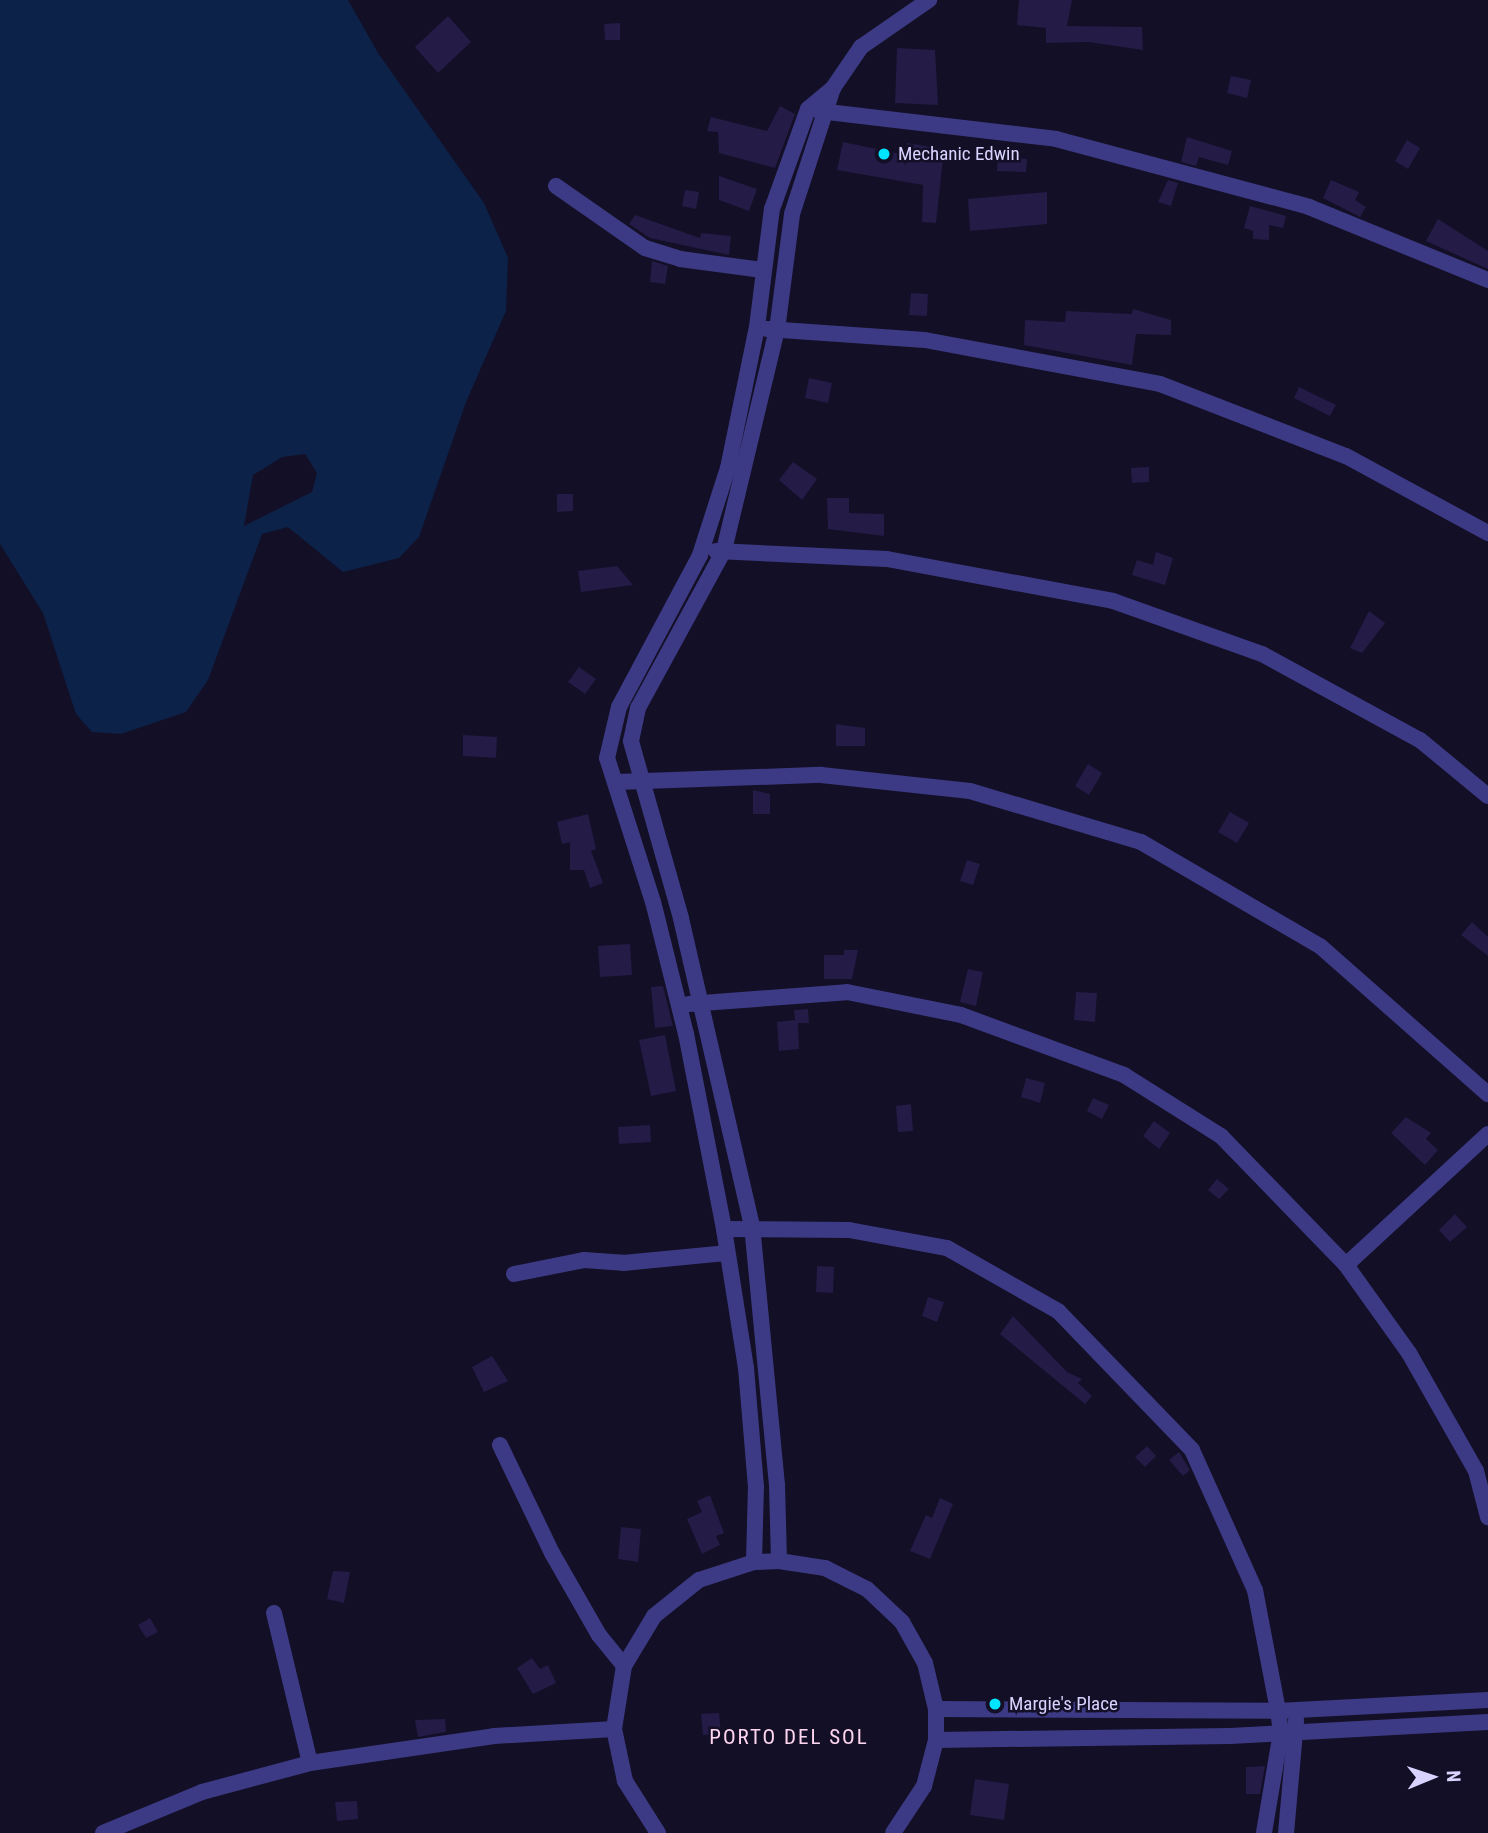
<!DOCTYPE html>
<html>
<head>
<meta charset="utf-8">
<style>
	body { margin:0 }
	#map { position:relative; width:1488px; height:1833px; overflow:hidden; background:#130f26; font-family:"Roboto Condensed",sans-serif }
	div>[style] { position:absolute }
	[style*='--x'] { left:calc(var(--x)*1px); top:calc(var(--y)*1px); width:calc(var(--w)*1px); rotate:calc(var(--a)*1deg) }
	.water>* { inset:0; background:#0c2248 }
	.building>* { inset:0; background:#241b47 }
	.minor>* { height:16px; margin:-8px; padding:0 8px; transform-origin:8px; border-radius:8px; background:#3d3a85 }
	.dots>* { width:19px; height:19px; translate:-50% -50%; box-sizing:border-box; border:4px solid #130f26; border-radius:50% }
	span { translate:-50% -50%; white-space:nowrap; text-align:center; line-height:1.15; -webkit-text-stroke:5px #130f26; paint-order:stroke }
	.poi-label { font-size:19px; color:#d9d4ff }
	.left { translate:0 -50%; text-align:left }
	.neighbourhood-label { font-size:21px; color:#ffd6f0; letter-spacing:2px }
	.north { position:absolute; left:1397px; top:1742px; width:70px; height:70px; -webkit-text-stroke:5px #130f26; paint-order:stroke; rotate:88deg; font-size:19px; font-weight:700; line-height:28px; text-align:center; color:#d9d4ff }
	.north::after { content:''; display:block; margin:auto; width:24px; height:32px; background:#d9d4ff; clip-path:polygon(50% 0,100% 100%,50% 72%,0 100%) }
</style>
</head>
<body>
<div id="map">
	<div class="water">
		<i style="clip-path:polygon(evenodd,0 0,348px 0,378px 53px,484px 203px,508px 258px,506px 311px,466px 402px,419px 537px,399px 558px,343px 572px,288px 527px,262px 534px,208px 680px,186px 712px,121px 734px,92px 732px,76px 714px,43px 613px,0 544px,0 0,305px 454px,317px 473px,312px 492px,244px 526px,253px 475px,282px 457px,305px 454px)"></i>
	</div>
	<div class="building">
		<i style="clip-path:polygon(1019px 0,1072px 0,1067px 26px,1142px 27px,1143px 50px,1089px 42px,1046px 43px,1046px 28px,1017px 25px)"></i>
		<i style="clip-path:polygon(448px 16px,471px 42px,438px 73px,415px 47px)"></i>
		<i style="clip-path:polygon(620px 23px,620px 40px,605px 40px,604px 24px)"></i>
		<i style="clip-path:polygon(897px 48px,935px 50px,938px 105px,895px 103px)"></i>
		<i style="clip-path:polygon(1231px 76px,1251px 80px,1247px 98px,1227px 93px)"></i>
		<i style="clip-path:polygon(780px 106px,795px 114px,775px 168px,719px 153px,718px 132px,707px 131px,711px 117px,767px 131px)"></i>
		<i style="clip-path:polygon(1187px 137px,1232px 151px,1228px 165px,1199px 157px,1196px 166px,1181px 162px)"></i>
		<i style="clip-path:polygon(1407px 140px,1420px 148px,1408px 169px,1395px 161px)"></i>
		<i style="clip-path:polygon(843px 142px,906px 155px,907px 143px,944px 149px,936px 223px,922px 222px,923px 185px,837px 170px)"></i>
		<i style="clip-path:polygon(998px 157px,1027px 159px,1026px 172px,997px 171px)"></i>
		<i style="clip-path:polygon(719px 176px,757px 189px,749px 211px,719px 200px)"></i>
		<i style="clip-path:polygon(1168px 180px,1178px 183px,1171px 206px,1158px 202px)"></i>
		<i style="clip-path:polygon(1331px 180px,1359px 192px,1355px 200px,1366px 207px,1360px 217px,1323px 198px)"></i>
		<i style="clip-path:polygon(685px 190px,699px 192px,696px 209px,682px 206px)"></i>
		<i style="clip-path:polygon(1047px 192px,1047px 224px,970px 231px,968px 199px)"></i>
		<i style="clip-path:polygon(1250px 206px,1286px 216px,1283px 228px,1269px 225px,1269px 240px,1253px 239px,1253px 231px,1244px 228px)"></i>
		<i style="clip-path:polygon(635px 215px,700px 238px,701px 233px,731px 236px,729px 255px,650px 238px,629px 224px)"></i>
		<i style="clip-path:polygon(1438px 219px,1488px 251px,1488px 269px,1426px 241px)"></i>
		<i style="clip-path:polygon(652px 261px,668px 266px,665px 284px,650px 282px)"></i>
		<i style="clip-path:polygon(911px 293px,928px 294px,927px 316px,909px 315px)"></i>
		<i style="clip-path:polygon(1133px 309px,1171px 320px,1171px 335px,1136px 334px,1132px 365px,1024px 345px,1025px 320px,1065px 322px,1066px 311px,1132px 314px)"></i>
		<i style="clip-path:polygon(809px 378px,832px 383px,828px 403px,805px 398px)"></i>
		<i style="clip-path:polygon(1299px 387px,1336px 405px,1330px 416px,1294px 398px)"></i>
		<i style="clip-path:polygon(793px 462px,817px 479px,802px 500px,779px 480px)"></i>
		<i style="clip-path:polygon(1149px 467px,1149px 482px,1132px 483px,1131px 468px)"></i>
		<i style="clip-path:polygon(557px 494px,573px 494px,573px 511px,557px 512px)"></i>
		<i style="clip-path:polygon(827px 498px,849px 498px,849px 513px,884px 514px,884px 536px,828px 529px)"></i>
		<i style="clip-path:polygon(1156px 552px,1173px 558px,1165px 585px,1132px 575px,1137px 560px,1153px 565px)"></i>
		<i style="clip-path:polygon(617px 566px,633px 585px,581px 592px,578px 571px)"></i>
		<i style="clip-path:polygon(1369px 611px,1385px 623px,1362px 653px,1350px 648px)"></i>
		<i style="clip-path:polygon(579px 667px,596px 679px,585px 694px,568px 682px)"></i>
		<i style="clip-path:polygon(836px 724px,865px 728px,865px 746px,836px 746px)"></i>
		<i style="clip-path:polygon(463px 735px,497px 737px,496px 758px,463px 756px)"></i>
		<i style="clip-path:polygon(1088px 764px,1102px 773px,1089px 795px,1075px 786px)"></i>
		<i style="clip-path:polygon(753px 790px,770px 794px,770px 814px,753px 814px)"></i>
		<i style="clip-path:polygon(1230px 812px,1249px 823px,1237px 843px,1218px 832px)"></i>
		<i style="clip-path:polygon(588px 814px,596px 849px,591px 851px,603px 883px,590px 888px,584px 870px,570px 870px,570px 842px,562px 844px,557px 822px)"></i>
		<i style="clip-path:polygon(967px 860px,980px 864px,973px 885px,960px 881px)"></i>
		<i style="clip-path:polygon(1472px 922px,1488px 937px,1488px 956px,1461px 935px)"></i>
		<i style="clip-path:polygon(630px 944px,632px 975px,600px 977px,598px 946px)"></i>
		<i style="clip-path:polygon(844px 950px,858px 950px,852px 979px,824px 979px,824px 955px,844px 955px)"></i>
		<i style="clip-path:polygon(968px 969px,983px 972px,976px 1006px,960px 1002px)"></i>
		<i style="clip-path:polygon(663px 986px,673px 1026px,655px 1028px,651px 987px)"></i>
		<i style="clip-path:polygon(1076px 992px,1097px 993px,1095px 1022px,1074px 1020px)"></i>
		<i style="clip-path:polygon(808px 1009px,809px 1023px,798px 1023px,799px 1049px,779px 1051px,777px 1022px,795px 1020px,794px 1010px)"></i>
		<i style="clip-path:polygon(665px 1035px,676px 1091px,651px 1096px,639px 1040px)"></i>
		<i style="clip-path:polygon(1026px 1078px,1045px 1083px,1040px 1103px,1021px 1097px)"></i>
		<i style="clip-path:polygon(1093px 1098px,1109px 1105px,1102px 1119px,1087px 1111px)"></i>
		<i style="clip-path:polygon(911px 1104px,913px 1131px,898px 1132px,896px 1106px)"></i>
		<i style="clip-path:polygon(1406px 1117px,1431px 1133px,1426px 1139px,1438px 1150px,1425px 1165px,1391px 1133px)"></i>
		<i style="clip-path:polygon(1154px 1121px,1170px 1133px,1159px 1149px,1143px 1136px)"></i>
		<i style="clip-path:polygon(650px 1125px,651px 1142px,619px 1144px,618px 1127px)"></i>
		<i style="clip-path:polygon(1217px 1179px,1229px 1189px,1219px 1199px,1208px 1190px)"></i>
		<i style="clip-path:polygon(1455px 1214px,1467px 1227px,1450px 1242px,1439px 1230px)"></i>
		<i style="clip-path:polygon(817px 1266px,834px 1267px,833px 1293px,816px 1292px)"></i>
		<i style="clip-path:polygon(928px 1297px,944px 1302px,937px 1322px,922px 1316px)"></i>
		<i style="clip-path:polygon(1013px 1316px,1067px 1372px,1082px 1379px,1078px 1383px,1092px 1396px,1085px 1404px,1000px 1334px)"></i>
		<i style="clip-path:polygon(492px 1356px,508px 1381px,484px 1392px,472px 1367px)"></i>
		<i style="clip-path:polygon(1147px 1446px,1156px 1456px,1145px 1467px,1135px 1457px)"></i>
		<i style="clip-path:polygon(1179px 1452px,1190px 1470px,1183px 1476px,1169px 1460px)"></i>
		<i style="clip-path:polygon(710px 1495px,724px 1533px,716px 1536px,720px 1545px,702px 1554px,687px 1519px,702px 1512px,697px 1501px)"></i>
		<i style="clip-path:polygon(940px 1498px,953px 1504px,930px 1559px,910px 1551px,926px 1515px,932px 1518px)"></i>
		<i style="clip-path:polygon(621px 1527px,641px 1529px,638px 1562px,618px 1559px)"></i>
		<i style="clip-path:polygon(333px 1571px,350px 1572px,344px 1603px,327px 1599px)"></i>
		<i style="clip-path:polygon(150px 1618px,158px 1632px,146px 1638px,138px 1625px)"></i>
		<i style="clip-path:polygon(532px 1658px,540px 1669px,548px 1665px,556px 1683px,533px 1694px,517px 1668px)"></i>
		<i style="clip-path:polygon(719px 1713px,721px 1734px,703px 1735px,701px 1714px)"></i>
		<i style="clip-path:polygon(445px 1719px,446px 1732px,418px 1737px,415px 1720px)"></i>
		<i style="clip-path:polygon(1265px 1766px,1260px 1794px,1246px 1794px,1246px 1767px)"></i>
		<i style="clip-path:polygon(975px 1779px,1009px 1784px,1004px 1820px,970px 1815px)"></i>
		<i style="clip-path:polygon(357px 1801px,358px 1819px,337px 1821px,335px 1802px)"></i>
	</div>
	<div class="minor">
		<i style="--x:819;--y:111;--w:239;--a:6.7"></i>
		<i style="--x:1056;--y:139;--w:262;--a:15"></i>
		<i style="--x:1309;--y:207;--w:193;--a:22.2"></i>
		<i style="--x:556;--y:186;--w:108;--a:34.9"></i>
		<i style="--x:645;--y:248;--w:37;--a:17"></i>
		<i style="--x:680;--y:259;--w:83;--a:7.6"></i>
		<i style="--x:767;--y:329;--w:158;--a:4"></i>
		<i style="--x:925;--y:340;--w:239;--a:10.6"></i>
		<i style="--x:1160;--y:384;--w:199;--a:21.2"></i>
		<i style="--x:1346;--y:456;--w:162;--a:28.5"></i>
		<i style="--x:716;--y:551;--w:171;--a:2.7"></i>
		<i style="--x:887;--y:559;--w:230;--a:10.5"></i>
		<i style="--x:1113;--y:601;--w:158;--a:19.6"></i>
		<i style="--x:1262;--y:654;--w:180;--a:28.6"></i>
		<i style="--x:1420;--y:740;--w:88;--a:39.5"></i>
		<i style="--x:616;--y:782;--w:205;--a:-2"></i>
		<i style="--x:821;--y:775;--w:150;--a:6.1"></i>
		<i style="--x:970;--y:791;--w:178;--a:16.6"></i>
		<i style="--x:1141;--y:842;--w:207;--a:30.2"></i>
		<i style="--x:1320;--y:946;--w:224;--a:41.4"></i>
		<i style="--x:689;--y:1004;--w:158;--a:-4.3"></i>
		<i style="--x:847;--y:992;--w:116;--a:11.4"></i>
		<i style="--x:961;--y:1015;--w:174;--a:20.2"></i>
		<i style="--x:1124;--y:1075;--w:115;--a:32.2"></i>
		<i style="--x:1221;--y:1136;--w:180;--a:45.9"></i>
		<i style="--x:1346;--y:1265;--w:108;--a:54.4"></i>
		<i style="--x:1409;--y:1353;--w:136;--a:60.4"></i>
		<i style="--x:1476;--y:1471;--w:48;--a:75.4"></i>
		<i style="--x:724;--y:1229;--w:125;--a:0.5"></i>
		<i style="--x:849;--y:1230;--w:100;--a:10.4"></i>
		<i style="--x:947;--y:1248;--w:128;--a:29.6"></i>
		<i style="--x:1058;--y:1311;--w:193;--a:46"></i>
		<i style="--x:1192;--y:1450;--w:154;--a:65.8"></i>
		<i style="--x:1255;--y:1590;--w:123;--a:79.2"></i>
		<i style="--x:1278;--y:1711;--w:21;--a:82"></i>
		<i style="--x:1281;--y:1732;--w:102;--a:99.6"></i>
		<i style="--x:1346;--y:1265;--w:193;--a:-42.7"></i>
		<i style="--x:514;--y:1274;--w:71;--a:-11.3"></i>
		<i style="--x:584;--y:1260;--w:39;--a:4"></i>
		<i style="--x:623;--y:1263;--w:103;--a:-5.5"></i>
		<i style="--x:500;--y:1445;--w:120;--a:64.3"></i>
		<i style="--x:552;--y:1553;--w:95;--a:60.2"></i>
		<i style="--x:599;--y:1635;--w:40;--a:51"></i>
		<i style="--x:779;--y:1561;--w:76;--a:-91.5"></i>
		<i style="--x:777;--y:1485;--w:260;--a:-95.5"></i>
		<i style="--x:752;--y:1226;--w:316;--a:-103"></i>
		<i style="--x:681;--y:918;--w:184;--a:-105.8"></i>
		<i style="--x:631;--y:741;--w:34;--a:-78"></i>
		<i style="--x:638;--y:708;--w:180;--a:-61.4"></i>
		<i style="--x:724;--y:550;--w:226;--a:-76.5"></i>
		<i style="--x:777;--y:330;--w:117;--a:-82.6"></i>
		<i style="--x:792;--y:214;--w:133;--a:-72"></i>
		<i style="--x:833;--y:88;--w:50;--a:-55.7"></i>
		<i style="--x:861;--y:47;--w:83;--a:-34.7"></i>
		<i style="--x:754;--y:1562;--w:75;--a:-88.5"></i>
		<i style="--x:756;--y:1487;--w:119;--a:-94.8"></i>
		<i style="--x:746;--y:1368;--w:141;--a:-99"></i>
		<i style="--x:724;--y:1229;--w:199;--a:-101"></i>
		<i style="--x:686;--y:1034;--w:136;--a:-104"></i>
		<i style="--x:653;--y:902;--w:151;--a:-107.7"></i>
		<i style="--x:607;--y:758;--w:52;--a:-76.8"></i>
		<i style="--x:619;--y:707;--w:172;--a:-61.9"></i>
		<i style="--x:700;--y:555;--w:91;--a:-72.2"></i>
		<i style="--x:728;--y:468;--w:144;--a:-78.4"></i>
		<i style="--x:757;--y:327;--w:119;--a:-82.8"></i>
		<i style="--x:772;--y:209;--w:106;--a:-70.2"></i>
		<i style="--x:808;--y:109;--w:33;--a:-40"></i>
		<i style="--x:274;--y:1613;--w:154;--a:76.5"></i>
		<i style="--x:936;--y:1709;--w:342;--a:0.3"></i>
		<i style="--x:1278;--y:1711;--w:210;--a:-3"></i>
		<i style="--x:936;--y:1740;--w:294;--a:-0.8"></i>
		<i style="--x:1230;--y:1736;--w:258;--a:-3.1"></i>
		<i style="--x:103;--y:1833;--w:107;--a:-22.5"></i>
		<i style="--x:202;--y:1792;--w:112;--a:-15"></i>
		<i style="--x:310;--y:1763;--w:186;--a:-8.3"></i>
		<i style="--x:494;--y:1736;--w:120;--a:-3.3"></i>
		<i style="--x:658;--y:1833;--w:62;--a:-122.4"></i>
		<i style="--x:625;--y:1781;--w:53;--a:-101.9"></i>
		<i style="--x:614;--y:1729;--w:64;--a:-81"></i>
		<i style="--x:624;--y:1666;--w:58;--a:-59"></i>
		<i style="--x:654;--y:1616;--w:58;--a:-38.7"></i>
		<i style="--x:699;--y:1580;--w:58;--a:-18.1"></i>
		<i style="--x:754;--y:1562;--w:25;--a:-2"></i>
		<i style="--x:779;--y:1561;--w:47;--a:8.7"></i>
		<i style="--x:825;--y:1568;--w:47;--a:26.6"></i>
		<i style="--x:867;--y:1589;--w:48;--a:43.3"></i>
		<i style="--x:902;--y:1622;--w:47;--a:60.7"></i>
		<i style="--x:925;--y:1663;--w:47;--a:76.6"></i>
		<i style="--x:936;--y:1709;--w:31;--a:90"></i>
		<i style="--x:936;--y:1740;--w:48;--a:104.6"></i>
		<i style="--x:924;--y:1786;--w:56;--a:123.4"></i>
		<i style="--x:1286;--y:1833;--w:113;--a:-84.9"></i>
	</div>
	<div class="dots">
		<i style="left:884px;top:154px;background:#00e5ff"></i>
		<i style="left:995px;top:1704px;background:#00e5ff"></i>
	</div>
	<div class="poi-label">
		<span class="left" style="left:898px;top:154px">Mechanic Edwin</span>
		<span class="left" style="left:1009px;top:1704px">Margie's Place</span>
	</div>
	<div class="neighbourhood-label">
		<span style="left:789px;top:1737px">PORTO DEL SOL</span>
	</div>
	<div class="north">N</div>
</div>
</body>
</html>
